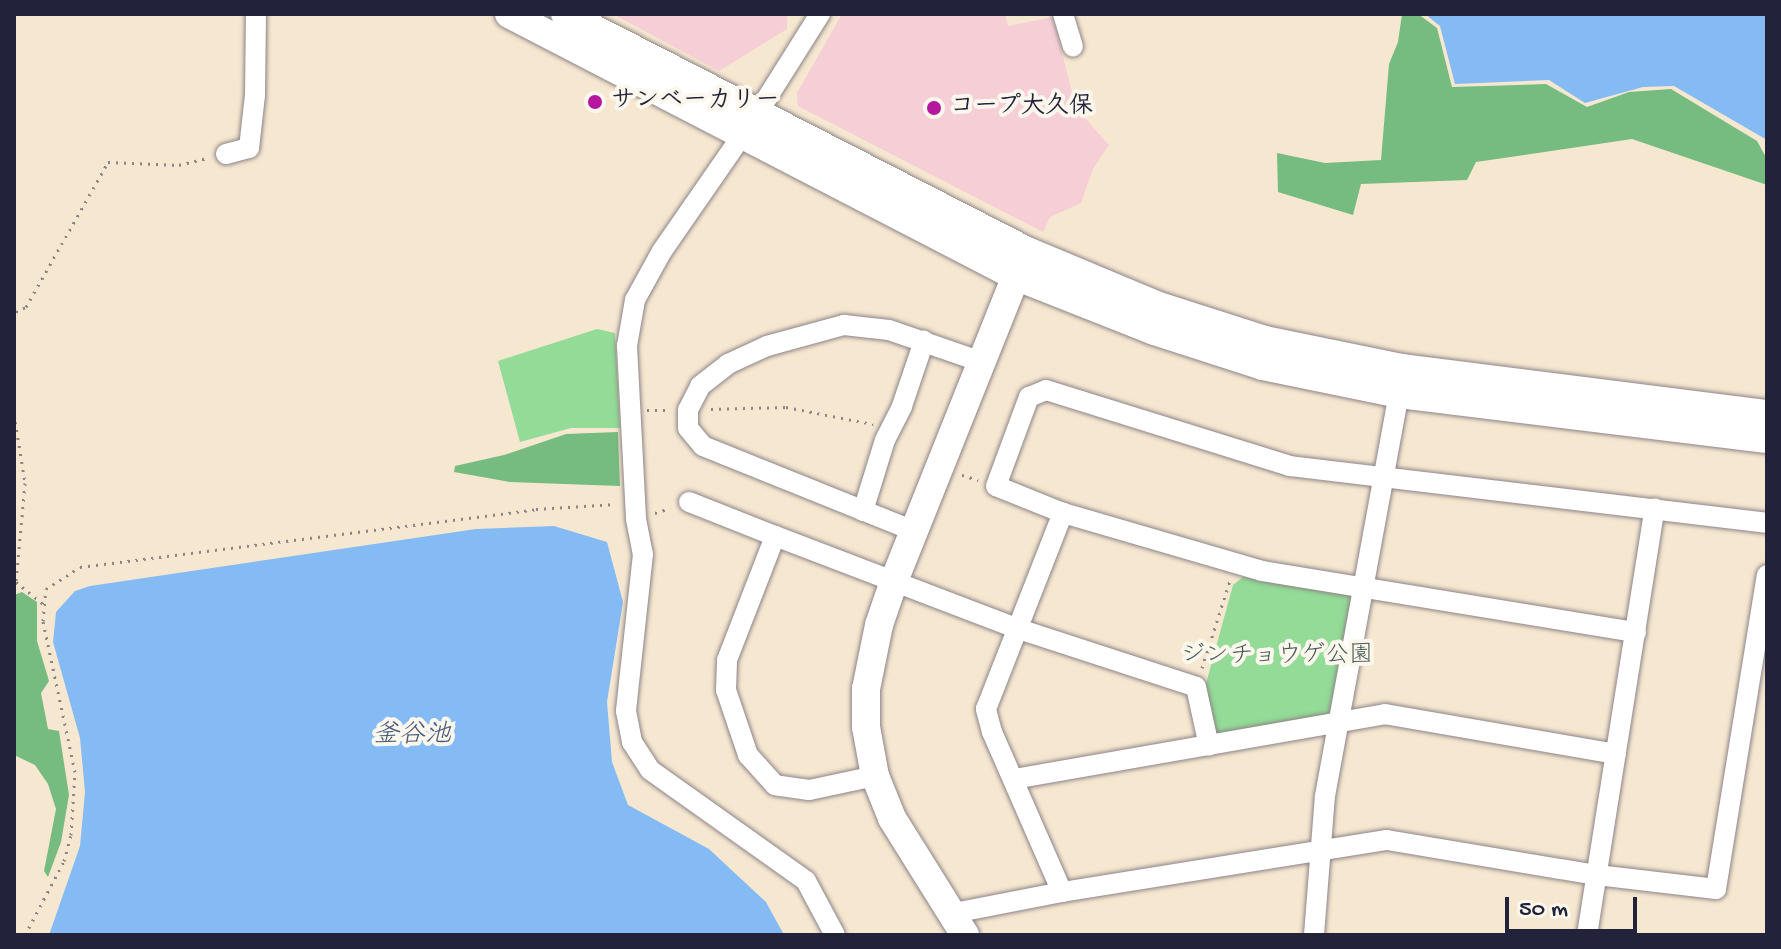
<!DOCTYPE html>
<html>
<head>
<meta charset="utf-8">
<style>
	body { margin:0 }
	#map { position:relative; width:1781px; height:949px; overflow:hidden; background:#f6e7d1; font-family:"Gochi Hand","Klee One",sans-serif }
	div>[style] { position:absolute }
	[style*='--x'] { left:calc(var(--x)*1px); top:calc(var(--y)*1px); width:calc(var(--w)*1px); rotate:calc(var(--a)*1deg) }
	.built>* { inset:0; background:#f6cfd6 }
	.green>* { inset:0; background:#93db96 }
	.forest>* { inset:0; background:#76bb7f }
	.water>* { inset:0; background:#84bbf4 }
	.path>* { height:3px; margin-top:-1.5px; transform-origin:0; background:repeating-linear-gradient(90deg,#8c8486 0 2px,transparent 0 8px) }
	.roads { filter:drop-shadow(0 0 2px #8c8486) drop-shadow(0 0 2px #8c8486) }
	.street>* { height:20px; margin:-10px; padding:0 10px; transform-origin:10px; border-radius:10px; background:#fff }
	.secondary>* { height:28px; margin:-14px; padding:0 14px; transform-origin:14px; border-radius:14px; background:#fff }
	.dots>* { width:22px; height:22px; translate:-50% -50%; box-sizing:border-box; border:4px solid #fbf7ec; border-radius:50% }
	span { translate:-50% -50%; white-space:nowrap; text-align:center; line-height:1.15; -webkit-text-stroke:8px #fbf7ec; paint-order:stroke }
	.poi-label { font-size:24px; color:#22223b; font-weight:700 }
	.left { translate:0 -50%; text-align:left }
	.park-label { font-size:24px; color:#445a56 }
	.water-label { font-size:26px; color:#44587c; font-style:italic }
	.frame { position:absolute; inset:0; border:16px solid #22223b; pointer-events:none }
	.scale { position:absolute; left:1505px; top:897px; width:132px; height:36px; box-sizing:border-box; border:4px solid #22223b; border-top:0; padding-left:10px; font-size:24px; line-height:28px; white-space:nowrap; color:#22223b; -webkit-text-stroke:6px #fbf7ec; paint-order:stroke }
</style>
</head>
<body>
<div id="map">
	<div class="built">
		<i style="clip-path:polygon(613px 14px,787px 14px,787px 29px,719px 71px)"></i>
		<i style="clip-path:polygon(842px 14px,1005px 14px,1008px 26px,1053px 17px,1076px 108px,1109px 145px,1093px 169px,1081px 203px,1050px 217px,1043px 232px,798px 106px,797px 93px)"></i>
	</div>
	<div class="green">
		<i style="clip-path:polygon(597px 329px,615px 333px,620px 428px,571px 428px,520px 442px,498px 361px)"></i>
		<i style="clip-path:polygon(1243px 577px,1341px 593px,1350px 595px,1351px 602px,1330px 712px,1320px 717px,1220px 737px,1210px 733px,1204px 691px,1233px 585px)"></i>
	</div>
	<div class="forest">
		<i style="clip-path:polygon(1402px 14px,1418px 14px,1437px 28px,1452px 87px,1546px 84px,1587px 107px,1629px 92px,1671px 89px,1757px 141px,1767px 159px,1767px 185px,1632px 139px,1476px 162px,1467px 180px,1361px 184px,1353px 215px,1278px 192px,1277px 153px,1325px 163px,1381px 160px,1389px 64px,1398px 42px)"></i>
		<i style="clip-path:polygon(618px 432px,620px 486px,510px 482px,454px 472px,455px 466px,504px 455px,566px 434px)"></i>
		<i style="clip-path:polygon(22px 592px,37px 602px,37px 641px,49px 681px,41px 693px,48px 729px,59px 731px,69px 795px,61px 842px,48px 877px,44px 871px,56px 809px,48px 784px,35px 765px,14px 755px,14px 595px)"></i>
	</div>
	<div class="water">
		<i style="clip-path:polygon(1425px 14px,1767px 14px,1767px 140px,1674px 86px,1643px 87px,1585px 103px,1549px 80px,1455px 84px,1440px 26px)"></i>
		<i style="clip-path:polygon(554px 526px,607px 542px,623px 602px,607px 702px,612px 762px,628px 805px,709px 849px,766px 902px,784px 935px,49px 935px,80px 846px,85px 792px,80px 738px,53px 642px,56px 612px,75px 591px,90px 586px,476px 529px)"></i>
	</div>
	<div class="path">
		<i style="--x:14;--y:308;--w:4;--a:63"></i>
		<i style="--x:16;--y:312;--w:11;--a:-27"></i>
		<i style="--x:26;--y:307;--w:167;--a:-60.5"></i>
		<i style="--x:108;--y:162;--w:71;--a:2.4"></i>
		<i style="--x:179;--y:165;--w:29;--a:-14"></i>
		<i style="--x:711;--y:409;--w:75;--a:-1.5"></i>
		<i style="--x:786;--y:407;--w:89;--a:11.1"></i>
		<i style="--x:647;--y:410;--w:24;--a:0"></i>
		<i style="--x:14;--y:414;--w:70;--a:80.9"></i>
		<i style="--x:25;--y:483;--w:99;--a:95.2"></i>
		<i style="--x:16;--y:582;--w:36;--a:39"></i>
		<i style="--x:962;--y:475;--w:17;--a:17"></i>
		<i style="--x:655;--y:513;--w:16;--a:-18"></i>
		<i style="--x:1202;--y:668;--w:92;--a:-72.3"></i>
		<i style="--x:25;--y:935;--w:84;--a:-62.2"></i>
		<i style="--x:64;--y:861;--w:27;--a:-75"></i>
		<i style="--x:71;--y:835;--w:63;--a:-86.4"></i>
		<i style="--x:75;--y:772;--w:154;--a:-102"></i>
		<i style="--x:43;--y:621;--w:32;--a:-85"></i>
		<i style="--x:46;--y:589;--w:40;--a:-32.9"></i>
		<i style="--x:80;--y:567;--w:460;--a:-7.2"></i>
		<i style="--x:536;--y:509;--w:80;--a:-3.6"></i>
	</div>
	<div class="roads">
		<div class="street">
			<i style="--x:820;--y:14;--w:115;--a:122.2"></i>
			<i style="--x:759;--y:111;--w:170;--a:124.7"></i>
			<i style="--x:662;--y:251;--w:56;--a:118.9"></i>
			<i style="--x:635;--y:300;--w:47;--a:99.9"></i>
			<i style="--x:627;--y:346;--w:173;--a:87"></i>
			<i style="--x:636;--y:519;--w:36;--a:79"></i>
			<i style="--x:643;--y:554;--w:158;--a:96.2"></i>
			<i style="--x:626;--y:711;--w:32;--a:79"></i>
			<i style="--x:632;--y:742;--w:33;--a:57"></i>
			<i style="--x:650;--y:770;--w:191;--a:35.4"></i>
			<i style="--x:806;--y:881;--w:61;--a:61.8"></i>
			<i style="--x:1063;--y:14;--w:34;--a:73"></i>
			<i style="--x:226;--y:154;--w:24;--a:-15"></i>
			<i style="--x:249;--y:148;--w:53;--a:-83.5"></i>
			<i style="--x:255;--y:95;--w:81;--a:-89.3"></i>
			<i style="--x:689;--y:502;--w:92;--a:21.6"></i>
			<i style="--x:863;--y:511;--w:74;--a:-72.8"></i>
			<i style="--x:885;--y:440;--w:38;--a:-63"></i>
			<i style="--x:902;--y:406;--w:69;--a:-71.3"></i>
			<i style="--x:1063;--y:513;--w:72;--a:-158.1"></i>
			<i style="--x:996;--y:486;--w:95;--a:-69.7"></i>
			<i style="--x:1029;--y:397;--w:18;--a:-22"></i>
			<i style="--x:1046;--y:390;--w:256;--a:17.3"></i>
			<i style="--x:1290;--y:466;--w:480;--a:6.8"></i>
			<i style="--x:914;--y:531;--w:227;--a:-158.1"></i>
			<i style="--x:703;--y:446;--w:23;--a:-130"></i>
			<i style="--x:688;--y:428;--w:18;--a:-90"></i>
			<i style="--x:688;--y:410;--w:27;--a:-63"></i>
			<i style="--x:700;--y:386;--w:36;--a:-38"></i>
			<i style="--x:728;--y:364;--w:43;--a:-24.8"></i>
			<i style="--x:767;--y:346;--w:80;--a:-15.3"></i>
			<i style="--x:844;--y:325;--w:45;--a:6.3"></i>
			<i style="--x:889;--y:330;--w:95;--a:19"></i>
			<i style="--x:875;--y:776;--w:67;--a:168"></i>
			<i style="--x:809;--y:790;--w:34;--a:-172"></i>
			<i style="--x:775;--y:785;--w:40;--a:-132"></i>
			<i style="--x:748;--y:755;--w:69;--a:-108.7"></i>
			<i style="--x:726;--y:690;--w:30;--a:-88"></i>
			<i style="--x:727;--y:660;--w:133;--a:-68.8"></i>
			<i style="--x:775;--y:536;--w:258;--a:20.9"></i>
			<i style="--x:1016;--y:628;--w:189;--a:18.1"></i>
			<i style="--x:1196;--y:687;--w:60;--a:77.6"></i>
			<i style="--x:1014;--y:779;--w:377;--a:-9.9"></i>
			<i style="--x:1385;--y:714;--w:234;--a:9.8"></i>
			<i style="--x:1062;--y:892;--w:175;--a:-113.6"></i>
			<i style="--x:992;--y:732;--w:24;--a:-105"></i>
			<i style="--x:986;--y:709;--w:211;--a:-68.6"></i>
			<i style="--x:1063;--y:513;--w:207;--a:16.2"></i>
			<i style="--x:1262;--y:571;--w:379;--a:9.3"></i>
			<i style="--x:954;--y:913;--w:110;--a:-11"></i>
			<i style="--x:1062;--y:892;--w:329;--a:-9.1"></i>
			<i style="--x:1387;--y:840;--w:213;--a:9.5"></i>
			<i style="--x:1597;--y:875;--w:120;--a:6.7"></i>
			<i style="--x:1716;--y:889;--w:318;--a:-80.8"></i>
			<i style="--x:1314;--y:935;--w:139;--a:-85.5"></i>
			<i style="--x:1325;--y:796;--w:409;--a:-79.6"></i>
			<i style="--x:1587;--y:935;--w:432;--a:-81"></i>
		</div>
		<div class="secondary">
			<i style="--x:509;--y:14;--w:570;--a:27.37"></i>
			<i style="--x:1015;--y:276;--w:149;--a:21.6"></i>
			<i style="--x:1154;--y:331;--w:114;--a:17.8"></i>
			<i style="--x:1263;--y:366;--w:139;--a:11.6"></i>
			<i style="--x:1399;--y:394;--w:371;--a:7"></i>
			<i style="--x:565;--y:14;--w:519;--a:27.16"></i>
			<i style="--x:1027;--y:251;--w:140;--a:22.7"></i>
			<i style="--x:1156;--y:305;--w:114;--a:17.8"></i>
			<i style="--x:1265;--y:340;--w:139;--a:11.6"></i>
			<i style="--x:1401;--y:368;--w:369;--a:7.2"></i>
			<i style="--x:965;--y:935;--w:138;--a:-122"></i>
			<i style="--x:892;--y:818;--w:45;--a:-112"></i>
			<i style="--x:875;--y:776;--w:50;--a:-100.4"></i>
			<i style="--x:866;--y:727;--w:38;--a:-90"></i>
			<i style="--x:866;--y:689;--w:65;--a:-78.5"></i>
			<i style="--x:879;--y:625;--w:46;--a:-71.2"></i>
			<i style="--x:894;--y:581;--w:345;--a:-68.2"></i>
		</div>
	</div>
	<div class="dots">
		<i style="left:595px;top:102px;background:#b5179e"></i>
		<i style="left:934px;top:108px;background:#b5179e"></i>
	</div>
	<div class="poi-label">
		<span class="left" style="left:611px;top:102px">サンベーカリー</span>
		<span class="left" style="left:950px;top:108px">コープ大久保</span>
	</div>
	<div class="park-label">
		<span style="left:1277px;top:657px">ジンチョウゲ公園</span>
	</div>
	<div class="water-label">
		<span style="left:412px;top:737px">釜谷池</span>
	</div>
	<div class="frame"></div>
	<div class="scale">50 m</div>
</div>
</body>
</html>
